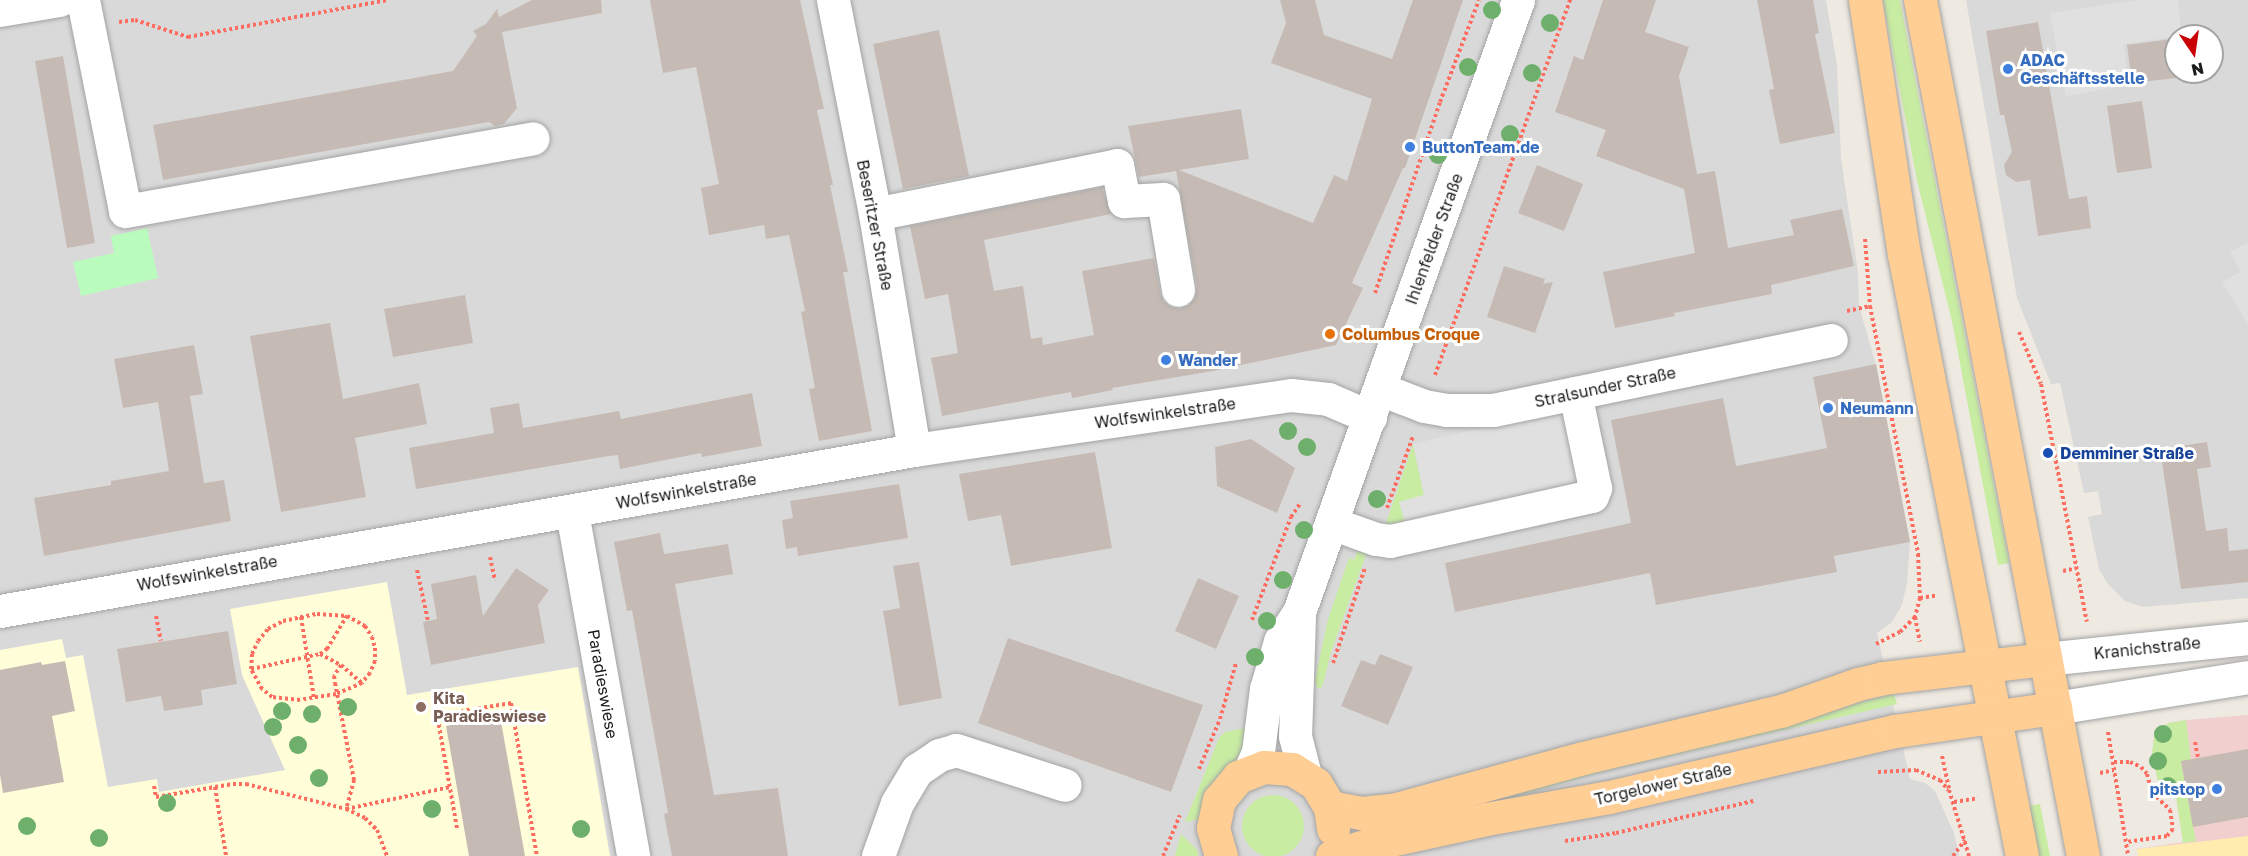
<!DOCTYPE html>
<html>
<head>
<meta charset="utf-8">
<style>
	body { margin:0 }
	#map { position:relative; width:2248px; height:856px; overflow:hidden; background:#eee9e1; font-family:"Golos Text",sans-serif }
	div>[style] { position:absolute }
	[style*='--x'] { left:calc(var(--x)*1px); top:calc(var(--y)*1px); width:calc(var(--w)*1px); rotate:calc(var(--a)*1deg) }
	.residential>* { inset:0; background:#dad9d9 }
	.commercial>* { inset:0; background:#f1cfcf }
	.education>* { inset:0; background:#fffed9 }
	.grass>* { inset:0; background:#c9eca3 }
	.round { border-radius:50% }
	.sand>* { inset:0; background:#ffecae }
	.park>* { inset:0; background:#bafcbe }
	.parking>* { inset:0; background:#e0e0e0 }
	.building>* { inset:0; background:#c6bbb4 }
	.path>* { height:4px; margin-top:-2px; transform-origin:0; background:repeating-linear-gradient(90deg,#ff6d61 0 3px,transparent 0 6px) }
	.roads { filter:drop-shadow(0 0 2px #a3a3a3) drop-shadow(0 0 2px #a3a3a3) }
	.minor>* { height:33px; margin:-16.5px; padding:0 16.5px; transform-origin:16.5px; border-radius:16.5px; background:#fff }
	.major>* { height:33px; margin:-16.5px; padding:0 16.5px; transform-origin:16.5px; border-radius:16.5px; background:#ffce95 }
	.trees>* { width:18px; height:18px; margin:-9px; border-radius:50%; background:#6eaf6c }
	.dots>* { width:16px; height:16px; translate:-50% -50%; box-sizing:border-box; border:3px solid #fff; border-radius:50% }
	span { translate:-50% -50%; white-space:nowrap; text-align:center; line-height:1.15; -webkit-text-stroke:6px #fff; paint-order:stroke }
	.shop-label { font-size:16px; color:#366cbe; font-weight:700 }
	.left { translate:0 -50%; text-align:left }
	.right { translate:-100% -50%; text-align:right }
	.street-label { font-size:16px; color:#1c1c1c }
	.food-label { font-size:16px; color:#c56008; font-weight:700 }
	.transit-label { font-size:16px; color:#164399; font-weight:700 }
	.education-label { font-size:16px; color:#785e54; font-weight:700 }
	.north { position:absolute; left:2164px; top:24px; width:60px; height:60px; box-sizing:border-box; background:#fff; border:2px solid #a4a4a4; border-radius:50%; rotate:167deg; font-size:16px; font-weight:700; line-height:24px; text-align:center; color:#1c1c1c }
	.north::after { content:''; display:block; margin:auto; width:21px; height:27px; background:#c80006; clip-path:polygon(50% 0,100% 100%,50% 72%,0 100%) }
</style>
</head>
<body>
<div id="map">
	<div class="residential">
		<i style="clip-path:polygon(0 0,1826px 0,1837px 65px,1841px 159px,1858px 272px,1859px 306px,1876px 365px,1910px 542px,1907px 583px,1902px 605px,1892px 622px,1877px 633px,1910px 779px,1925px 783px,1935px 791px,1954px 833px,1959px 856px,0 856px)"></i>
		<i style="clip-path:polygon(evenodd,1966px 0,2248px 0,2248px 598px,2143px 607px,2125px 601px,2107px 583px,2099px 569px,2088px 517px,2102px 514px,2098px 491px,2084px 493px,2060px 383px,2051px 384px,2017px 298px,1966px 0,2176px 36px,2212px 36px,2212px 72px,2176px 72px,2176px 36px)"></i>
	</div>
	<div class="commercial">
		<i style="clip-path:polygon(2248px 715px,2248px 856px,2138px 856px,2137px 849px,2183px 842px,2176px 796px,2166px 798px,2160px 792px,2152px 753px,2155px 731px,2169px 723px,2186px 720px)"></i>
	</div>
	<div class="education">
		<i style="clip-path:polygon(387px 582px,407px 695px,578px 667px,610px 856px,0 856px,0 650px,62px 639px,66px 658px,83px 655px,108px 787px,157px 779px,159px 792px,285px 770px,242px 675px,230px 609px)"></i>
	</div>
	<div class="grass">
		<i style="clip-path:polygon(1883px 0,1900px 0,2009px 563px,1998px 565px,1952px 321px,1917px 181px)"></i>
		<i style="clip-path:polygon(1413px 444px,1424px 495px,1407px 531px,1383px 532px)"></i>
		<i style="clip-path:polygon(1358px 549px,1367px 552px,1331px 652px,1324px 681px,1321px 688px,1317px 688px,1315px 680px,1328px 619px,1349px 558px,1354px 560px)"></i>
		<i style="clip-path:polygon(1894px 694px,1897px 704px,1605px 771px,1397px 830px,1483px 797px)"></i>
		<i style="clip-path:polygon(2186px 720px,2191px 760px,2181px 762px,2196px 841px,2183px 843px,2176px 796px,2166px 798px,2160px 792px,2152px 753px,2155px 731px,2169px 723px)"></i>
		<i style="clip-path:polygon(1245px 728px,1250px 729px,1239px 759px,1216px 778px,1207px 792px,1199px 819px,1185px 822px,1219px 738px,1225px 732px)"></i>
		<i class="round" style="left:1242px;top:795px;width:62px;height:62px"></i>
		<i style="clip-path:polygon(2040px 804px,2050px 856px,2039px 856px,2029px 806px)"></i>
		<i style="clip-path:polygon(1181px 834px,1198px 851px,1198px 856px,1175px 856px)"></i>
	</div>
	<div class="sand">
		<i style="clip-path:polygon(2248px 836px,2248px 856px,2138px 856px,2137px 849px)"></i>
	</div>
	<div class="park">
		<i style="clip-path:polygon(147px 228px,158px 278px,81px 296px,73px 262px,114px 253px,111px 236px)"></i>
	</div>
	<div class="parking">
		<i style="clip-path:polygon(2138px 0,2178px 0,2181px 36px,2124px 44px,2128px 85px,2066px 96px,2050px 13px)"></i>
		<i style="clip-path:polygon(2248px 243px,2248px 324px,2222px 282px,2241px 272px,2230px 252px)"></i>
		<i style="clip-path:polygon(1569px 407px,1584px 490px,1407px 531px,1399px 502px,1424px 495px,1413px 444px)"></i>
	</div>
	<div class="building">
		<i style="clip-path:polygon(532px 0,601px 0,602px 13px,502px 32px,517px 108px,504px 124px,495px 126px,489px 122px,163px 180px,153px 125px,453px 71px,477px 36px,473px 31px,486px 24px,497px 9px,499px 17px)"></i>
		<i style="clip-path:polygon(650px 0,800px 0,824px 109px,817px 110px,833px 185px,830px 185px,848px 272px,843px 272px,872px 431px,819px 441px,809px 389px,815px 388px,801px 312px,805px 311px,789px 235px,766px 239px,764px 225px,709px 235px,701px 188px,719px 184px,696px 67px,663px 73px)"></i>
		<i style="clip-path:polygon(1280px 0,1315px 0,1324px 35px,1392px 59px,1413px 0,1463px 0,1405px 168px,1403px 168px,1352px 283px,1363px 288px,1336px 345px,1213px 371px,1112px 388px,1113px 390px,1072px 398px,1071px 392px,942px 416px,931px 358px,958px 353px,948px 294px,925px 299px,910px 226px,1102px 187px,1111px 214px,984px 240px,994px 291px,1023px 286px,1031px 339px,1042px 337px,1043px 345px,1094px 335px,1082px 271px,1154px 258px,1160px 293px,1164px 302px,1171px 307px,1180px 309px,1189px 305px,1195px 297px,1197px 287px,1176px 171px,1139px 177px,1128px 126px,1241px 109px,1249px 159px,1179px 170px,1313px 223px,1334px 175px,1347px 181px,1372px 99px,1271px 63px,1286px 23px)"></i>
		<i style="clip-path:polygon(1603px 0,1656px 0,1645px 32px,1689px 47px,1679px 76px,1697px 174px,1715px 171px,1728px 248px,1794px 235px,1790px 220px,1842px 209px,1854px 266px,1771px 285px,1772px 294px,1674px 313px,1675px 316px,1615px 328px,1603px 272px,1695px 253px,1684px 189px,1596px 156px,1606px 130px,1555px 112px,1574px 56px,1583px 60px)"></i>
		<i style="clip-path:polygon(1757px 0,1813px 0,1819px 33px,1815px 34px,1835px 133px,1780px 144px,1769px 90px,1774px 89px)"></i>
		<i style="clip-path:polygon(2038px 22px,2069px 199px,2087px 196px,2091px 228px,2038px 236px,2030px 180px,2016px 182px,2006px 175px,2004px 165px,2012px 152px,2004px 115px,2000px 115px,1986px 31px)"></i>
		<i style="clip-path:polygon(939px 30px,969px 176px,903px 189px,873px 44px)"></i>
		<i style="clip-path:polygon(2172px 39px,2176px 78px,2132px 83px,2127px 45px)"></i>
		<i style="clip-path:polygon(63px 56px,95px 243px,67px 248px,35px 61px)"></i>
		<i style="clip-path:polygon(2142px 101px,2152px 168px,2117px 173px,2107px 106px)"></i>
		<i style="clip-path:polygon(1537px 165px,1583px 184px,1564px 231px,1518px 213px)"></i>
		<i style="clip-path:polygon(1504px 266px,1545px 279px,1543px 284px,1553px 282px,1535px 333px,1487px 317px)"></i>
		<i style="clip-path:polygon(465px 295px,473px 343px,393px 357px,384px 309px)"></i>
		<i style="clip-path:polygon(330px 323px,343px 399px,419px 383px,427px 424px,355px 438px,366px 497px,281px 512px,250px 336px)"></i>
		<i style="clip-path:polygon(194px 345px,203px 394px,190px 396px,204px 483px,224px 480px,231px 521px,44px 556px,34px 498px,111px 485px,111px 481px,169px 471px,158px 402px,123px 408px,114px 359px)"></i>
		<i style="clip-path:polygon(1876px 364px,1910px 542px,1834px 556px,1837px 572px,1656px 605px,1650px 573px,1455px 612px,1445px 563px,1631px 523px,1611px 420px,1723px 398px,1736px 466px,1827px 448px,1813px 377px)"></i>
		<i style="clip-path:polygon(752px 393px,762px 446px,702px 457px,701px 453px,620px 469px,618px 455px,609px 456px,416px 489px,409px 448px,494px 433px,490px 408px,519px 403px,523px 428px,619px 411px,621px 419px)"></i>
		<i style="clip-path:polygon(1251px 439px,1295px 468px,1277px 513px,1217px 486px,1215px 447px)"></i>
		<i style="clip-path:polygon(2207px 442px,2211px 467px,2197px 469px,2206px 531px,2227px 528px,2229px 551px,2248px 549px,2248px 582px,2181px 589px,2160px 449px)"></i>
		<i style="clip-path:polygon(1095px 452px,1112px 548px,1011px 566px,1001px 515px,968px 521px,959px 474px)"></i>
		<i style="clip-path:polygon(899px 484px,908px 538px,798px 556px,797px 547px,786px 549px,782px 520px,793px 518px,790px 501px)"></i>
		<i style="clip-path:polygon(660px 533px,664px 554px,728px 544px,733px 574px,675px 584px,714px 795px,778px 788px,788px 856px,672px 856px,664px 814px,668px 813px,632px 610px,627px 611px,614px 542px)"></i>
		<i style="clip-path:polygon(919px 562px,942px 698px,899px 706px,883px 611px,900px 608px,893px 566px)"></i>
		<i style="clip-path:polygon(516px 568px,549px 590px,538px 605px,545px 643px,431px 665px,423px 622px,437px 619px,431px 584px,476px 575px,483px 616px)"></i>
		<i style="clip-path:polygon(1198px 578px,1239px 596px,1216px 649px,1175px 631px)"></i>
		<i style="clip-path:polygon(228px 631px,237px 684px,201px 690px,203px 705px,164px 711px,161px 696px,126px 702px,117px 649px)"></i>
		<i style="clip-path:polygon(1008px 638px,1203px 705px,1171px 792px,978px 723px)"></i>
		<i style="clip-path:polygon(1380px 654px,1413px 667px,1388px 725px,1341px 706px,1361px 660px,1375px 665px)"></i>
		<i style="clip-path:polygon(65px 661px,75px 711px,52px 716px,64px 782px,3px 793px,0 775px,0 670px,41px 662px,42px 665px)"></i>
		<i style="clip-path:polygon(500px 716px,525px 856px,469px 856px,446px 726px)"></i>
		<i style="clip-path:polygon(2248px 749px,2248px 817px,2193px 827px,2181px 761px)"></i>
	</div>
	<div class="path">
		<i style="--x:119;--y:22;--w:16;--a:-7"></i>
		<i style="--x:135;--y:20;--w:56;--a:17.8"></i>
		<i style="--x:188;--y:37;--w:203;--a:-10.5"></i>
		<i style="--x:1865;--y:239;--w:67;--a:85.7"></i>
		<i style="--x:1870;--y:306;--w:253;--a:79"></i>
		<i style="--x:1918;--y:554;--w:44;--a:87.4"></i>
		<i style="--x:1920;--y:598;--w:20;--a:105"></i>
		<i style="--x:1915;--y:617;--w:25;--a:79"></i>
		<i style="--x:1375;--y:293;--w:202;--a:-71.2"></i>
		<i style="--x:1440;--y:102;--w:109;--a:-69.1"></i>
		<i style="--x:1847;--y:311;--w:24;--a:-12"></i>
		<i style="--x:2019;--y:332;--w:56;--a:67.1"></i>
		<i style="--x:2041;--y:384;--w:242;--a:79.1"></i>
		<i style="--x:1435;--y:375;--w:399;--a:-70.2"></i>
		<i style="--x:1387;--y:508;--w:77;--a:-70.1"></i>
		<i style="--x:490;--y:557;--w:24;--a:78"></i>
		<i style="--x:417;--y:570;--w:52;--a:77.8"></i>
		<i style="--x:2063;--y:571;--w:14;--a:-12"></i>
		<i style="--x:1920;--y:598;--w:18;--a:-9"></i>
		<i style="--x:317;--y:614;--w:30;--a:4"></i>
		<i style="--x:347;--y:616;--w:21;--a:29"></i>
		<i style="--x:365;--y:626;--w:13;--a:58"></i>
		<i style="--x:372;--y:637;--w:11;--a:75"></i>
		<i style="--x:375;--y:648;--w:13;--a:90"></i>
		<i style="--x:375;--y:661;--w:13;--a:113"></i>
		<i style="--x:370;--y:673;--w:13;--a:129"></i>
		<i style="--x:362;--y:683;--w:28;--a:157"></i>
		<i style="--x:336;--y:694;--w:36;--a:171"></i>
		<i style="--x:300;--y:700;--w:28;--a:-174"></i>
		<i style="--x:272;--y:697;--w:13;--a:-141"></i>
		<i style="--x:262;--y:689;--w:23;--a:-119"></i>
		<i style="--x:251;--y:669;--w:15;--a:-86"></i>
		<i style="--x:252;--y:654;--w:14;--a:-65"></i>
		<i style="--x:258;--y:641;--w:16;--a:-50"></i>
		<i style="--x:268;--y:629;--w:17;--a:-28"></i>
		<i style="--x:283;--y:621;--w:35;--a:-12"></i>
		<i style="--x:156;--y:616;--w:25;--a:79"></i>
		<i style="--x:301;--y:617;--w:82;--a:80.9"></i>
		<i style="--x:1252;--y:620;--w:110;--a:-69.3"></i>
		<i style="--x:1291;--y:517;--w:18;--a:-56"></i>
		<i style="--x:1876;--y:644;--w:27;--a:-27"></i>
		<i style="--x:1900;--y:632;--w:21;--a:-45"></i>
		<i style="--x:320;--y:654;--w:9;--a:-36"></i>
		<i style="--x:327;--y:649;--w:39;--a:-59"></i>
		<i style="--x:1333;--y:663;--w:100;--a:-71.4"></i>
		<i style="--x:341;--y:665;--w:13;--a:122"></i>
		<i style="--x:334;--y:676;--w:7;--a:82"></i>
		<i style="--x:335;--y:683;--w:99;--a:78.9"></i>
		<i style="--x:354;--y:780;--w:30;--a:105"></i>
		<i style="--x:251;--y:669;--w:71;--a:-12.3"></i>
		<i style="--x:320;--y:654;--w:24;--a:28"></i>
		<i style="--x:341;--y:665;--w:28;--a:41"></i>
		<i style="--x:2108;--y:732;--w:126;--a:80.8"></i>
		<i style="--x:2195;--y:742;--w:16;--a:79"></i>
		<i style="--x:1942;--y:756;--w:35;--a:78"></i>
		<i style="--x:1949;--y:790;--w:69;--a:73.1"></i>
		<i style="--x:2114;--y:762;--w:16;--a:0"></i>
		<i style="--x:2130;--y:762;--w:12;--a:24"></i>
		<i style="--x:2141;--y:767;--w:9;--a:49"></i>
		<i style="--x:2147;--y:774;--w:20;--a:75"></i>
		<i style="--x:2152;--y:793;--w:25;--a:43"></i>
		<i style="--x:2170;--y:810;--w:19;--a:81"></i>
		<i style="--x:2173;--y:829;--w:9;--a:131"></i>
		<i style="--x:2167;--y:836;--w:41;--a:171.7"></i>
		<i style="--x:1199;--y:769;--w:54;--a:-67.2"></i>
		<i style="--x:1220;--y:719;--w:58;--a:-74.1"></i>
		<i style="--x:1878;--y:772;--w:38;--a:-3"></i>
		<i style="--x:1916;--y:770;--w:26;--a:23"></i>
		<i style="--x:1940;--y:780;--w:13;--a:51"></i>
		<i style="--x:2100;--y:773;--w:14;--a:-12"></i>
		<i style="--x:154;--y:786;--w:11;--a:80"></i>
		<i style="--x:156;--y:797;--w:78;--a:-9.6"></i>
		<i style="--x:233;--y:784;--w:13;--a:0"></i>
		<i style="--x:246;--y:784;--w:103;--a:14"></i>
		<i style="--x:346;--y:809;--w:21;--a:25"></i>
		<i style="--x:365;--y:818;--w:17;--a:45"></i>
		<i style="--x:377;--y:830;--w:28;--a:69"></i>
		<i style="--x:215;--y:787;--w:70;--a:80.9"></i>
		<i style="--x:1954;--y:802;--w:24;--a:-9"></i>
		<i style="--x:346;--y:809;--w:106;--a:-11.9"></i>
		<i style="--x:457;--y:828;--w:115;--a:-100"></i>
		<i style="--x:437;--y:715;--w:75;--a:-9.2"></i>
		<i style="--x:511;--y:703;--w:155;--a:80.4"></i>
		<i style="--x:1565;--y:841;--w:52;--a:-8.9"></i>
		<i style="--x:1616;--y:833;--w:142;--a:-13.1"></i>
		<i style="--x:1163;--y:856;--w:44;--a:-67.5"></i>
		<i style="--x:1953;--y:856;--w:20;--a:-53"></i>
	</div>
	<div class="roads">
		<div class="minor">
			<i style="--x:83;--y:0;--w:215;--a:78.7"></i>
			<i style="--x:125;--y:211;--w:414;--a:-10.1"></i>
			<i style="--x:833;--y:0;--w:218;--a:78.9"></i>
			<i style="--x:875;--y:214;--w:239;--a:80.6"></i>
			<i style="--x:0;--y:10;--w:60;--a:-9.6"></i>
			<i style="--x:875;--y:214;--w:247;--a:-11.4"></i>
			<i style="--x:1117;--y:165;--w:37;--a:79"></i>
			<i style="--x:1124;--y:201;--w:39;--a:-3"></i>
			<i style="--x:1163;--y:199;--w:92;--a:80.6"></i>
			<i style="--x:1380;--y:389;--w:47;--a:21.1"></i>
			<i style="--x:1424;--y:406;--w:22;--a:10"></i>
			<i style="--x:1446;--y:410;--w:47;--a:0"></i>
			<i style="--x:1493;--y:410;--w:345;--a:-11.7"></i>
			<i style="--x:572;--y:512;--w:349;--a:79.9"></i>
			<i style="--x:1331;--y:523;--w:48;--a:19.6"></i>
			<i style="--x:1376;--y:539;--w:14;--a:8"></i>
			<i style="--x:1390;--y:541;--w:207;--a:-12.6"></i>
			<i style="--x:1592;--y:496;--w:9;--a:-69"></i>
			<i style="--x:1595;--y:488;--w:97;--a:-101.9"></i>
			<i style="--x:0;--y:611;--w:928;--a:-9.99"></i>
			<i style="--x:914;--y:450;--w:381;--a:-8.3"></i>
			<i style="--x:1291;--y:395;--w:37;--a:6"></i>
			<i style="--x:1328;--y:399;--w:46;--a:23.2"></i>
			<i style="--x:1299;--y:617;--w:119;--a:91.9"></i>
			<i style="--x:1295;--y:736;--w:40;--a:75.6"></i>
			<i style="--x:2045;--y:659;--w:204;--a:-5.9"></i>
			<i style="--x:2055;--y:708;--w:195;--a:-9.1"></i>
			<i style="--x:1250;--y:770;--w:20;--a:-66"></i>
			<i style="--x:1258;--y:752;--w:64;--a:-82.8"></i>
			<i style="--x:1266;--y:689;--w:50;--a:-73.7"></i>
			<i style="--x:1280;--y:641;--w:35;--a:-57"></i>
			<i style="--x:1299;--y:612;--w:650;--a:-70.31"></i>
			<i style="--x:878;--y:856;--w:56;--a:-70.3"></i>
			<i style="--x:897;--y:803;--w:39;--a:-59"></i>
			<i style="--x:917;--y:770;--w:27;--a:-34"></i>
			<i style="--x:939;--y:755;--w:18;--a:-16"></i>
			<i style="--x:956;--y:750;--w:114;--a:17.8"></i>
		</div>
		<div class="major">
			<i style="--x:1865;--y:0;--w:257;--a:81.3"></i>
			<i style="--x:1904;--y:254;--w:613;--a:78.91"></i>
			<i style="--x:1920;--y:0;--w:871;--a:79.22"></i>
			<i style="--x:1330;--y:807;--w:33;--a:11"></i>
			<i style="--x:1362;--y:813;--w:31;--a:-6"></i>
			<i style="--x:1393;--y:810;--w:197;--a:-15.3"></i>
			<i style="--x:1583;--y:758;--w:204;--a:-13.4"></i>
			<i style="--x:1781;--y:711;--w:82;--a:-19.3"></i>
			<i style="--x:1858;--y:684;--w:26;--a:-13"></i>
			<i style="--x:1883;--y:678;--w:163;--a:-6.7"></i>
			<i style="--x:1221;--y:856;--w:29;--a:-106"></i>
			<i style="--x:1213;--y:828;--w:29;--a:-78"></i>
			<i style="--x:1219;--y:800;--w:30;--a:-50"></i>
			<i style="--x:1238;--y:777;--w:28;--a:-21"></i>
			<i style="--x:1264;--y:767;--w:28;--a:4"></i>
			<i style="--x:1292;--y:769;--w:28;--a:32"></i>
			<i style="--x:1316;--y:784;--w:27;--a:59"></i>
			<i style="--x:1330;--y:807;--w:22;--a:82"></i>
			<i style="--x:1332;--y:856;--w:38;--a:-17"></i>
			<i style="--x:1368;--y:845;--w:121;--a:-12.4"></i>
			<i style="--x:1486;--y:819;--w:125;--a:-10.1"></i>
			<i style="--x:1609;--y:797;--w:294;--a:-13"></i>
			<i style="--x:1895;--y:731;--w:162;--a:-8.2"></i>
		</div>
	</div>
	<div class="trees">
		<i style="left:1492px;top:10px"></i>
		<i style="left:1550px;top:23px"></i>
		<i style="left:1468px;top:67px"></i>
		<i style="left:1532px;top:73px"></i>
		<i style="left:1510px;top:134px"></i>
		<i style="left:1438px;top:155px"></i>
		<i style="left:1288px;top:431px"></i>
		<i style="left:1307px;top:447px"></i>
		<i style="left:1377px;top:499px"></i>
		<i style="left:1304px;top:530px"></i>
		<i style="left:1283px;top:580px"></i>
		<i style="left:1267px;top:621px"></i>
		<i style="left:1255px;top:657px"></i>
		<i style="left:348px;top:707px"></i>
		<i style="left:282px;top:711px"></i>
		<i style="left:312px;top:714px"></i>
		<i style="left:273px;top:727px"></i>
		<i style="left:2163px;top:734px"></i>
		<i style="left:298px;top:745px"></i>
		<i style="left:2158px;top:761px"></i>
		<i style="left:319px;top:778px"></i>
		<i style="left:2168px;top:786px"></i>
		<i style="left:167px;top:803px"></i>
		<i style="left:432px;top:809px"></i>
		<i style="left:27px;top:826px"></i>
		<i style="left:581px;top:829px"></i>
		<i style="left:99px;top:838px"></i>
	</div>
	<div class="dots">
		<i style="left:2008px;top:69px;background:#3f7fe0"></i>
		<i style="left:1410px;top:147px;background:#3f7fe0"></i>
		<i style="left:1330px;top:334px;background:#e8710a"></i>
		<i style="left:1166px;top:360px;background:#3f7fe0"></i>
		<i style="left:1828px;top:408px;background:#3f7fe0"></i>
		<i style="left:2048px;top:453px;background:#1a4fb4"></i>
		<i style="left:421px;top:707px;background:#8d6e63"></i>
		<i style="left:2217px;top:789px;background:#3f7fe0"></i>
	</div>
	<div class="shop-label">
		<span class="left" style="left:2020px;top:69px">ADAC<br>Geschäftsstelle</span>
		<span class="left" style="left:1422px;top:147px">ButtonTeam.de</span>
		<span class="left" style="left:1178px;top:360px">Wander</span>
		<span class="left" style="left:1840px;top:408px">Neumann</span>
		<span class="right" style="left:2205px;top:789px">pitstop</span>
	</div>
	<div class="street-label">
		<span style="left:875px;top:225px;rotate:79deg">Beseritzer Straße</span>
		<span style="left:1434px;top:239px;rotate:-70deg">Ihlenfelder Straße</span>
		<span style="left:1605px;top:387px;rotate:-12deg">Stralsunder Straße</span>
		<span style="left:1165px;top:413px;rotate:-8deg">Wolfswinkelstraße</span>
		<span style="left:686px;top:491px;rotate:-10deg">Wolfswinkelstraße</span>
		<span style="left:207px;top:573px;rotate:-10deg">Wolfswinkelstraße</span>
		<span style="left:2147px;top:648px;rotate:-6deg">Kranichstraße</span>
		<span style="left:603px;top:684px;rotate:80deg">Paradieswiese</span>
		<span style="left:1663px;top:784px;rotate:-13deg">Torgelower Straße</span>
	</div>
	<div class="food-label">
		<span class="left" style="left:1342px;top:334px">Columbus Croque</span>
	</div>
	<div class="transit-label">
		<span class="left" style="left:2060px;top:453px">Demminer Straße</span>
	</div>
	<div class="education-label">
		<span class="left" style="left:433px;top:707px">Kita<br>Paradieswiese</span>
	</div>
	<div class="north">N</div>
</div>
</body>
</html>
